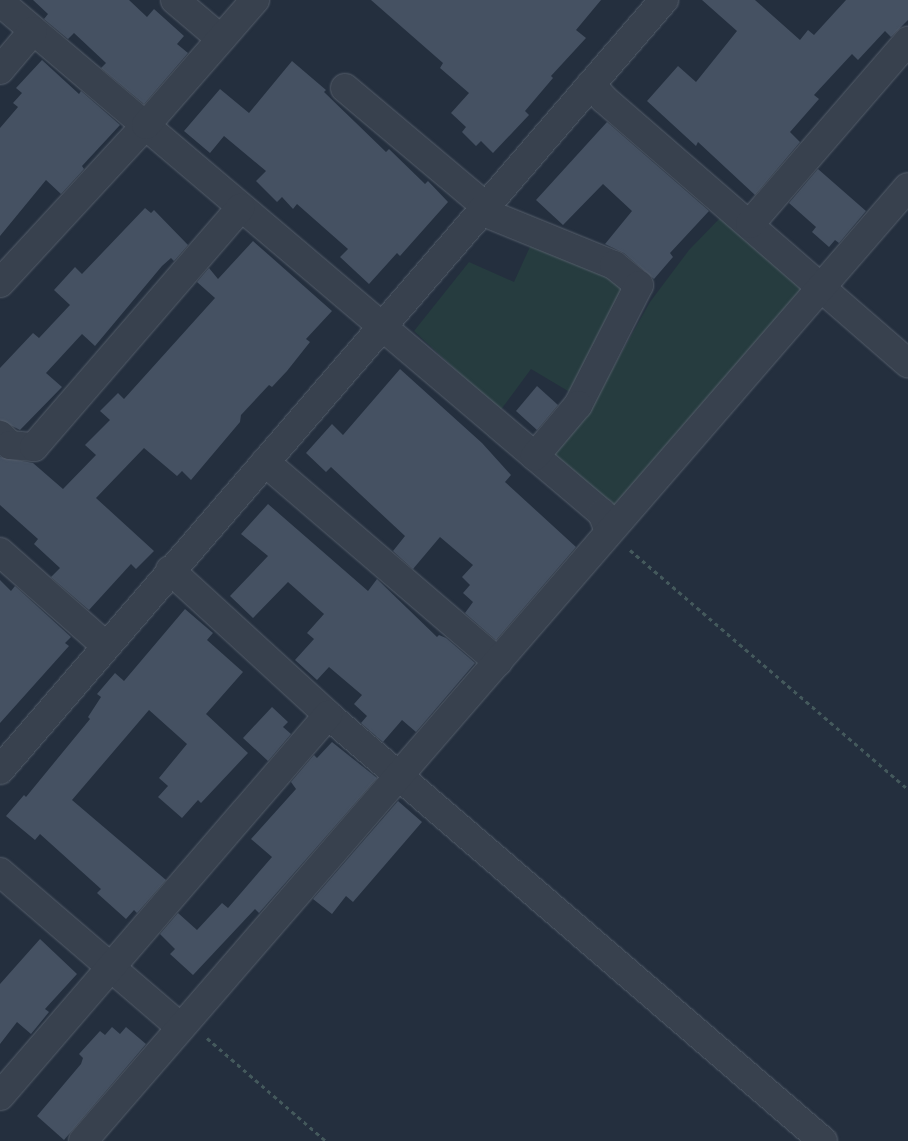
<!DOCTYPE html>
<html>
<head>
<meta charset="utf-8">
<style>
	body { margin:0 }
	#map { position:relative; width:908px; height:1141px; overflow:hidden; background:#242f3e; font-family:Quicksand,sans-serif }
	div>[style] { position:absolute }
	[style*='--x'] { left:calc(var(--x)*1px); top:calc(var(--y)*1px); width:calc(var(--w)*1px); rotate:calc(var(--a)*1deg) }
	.green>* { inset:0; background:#263c3f }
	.building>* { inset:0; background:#455162 }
	.path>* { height:3px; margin-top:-1.5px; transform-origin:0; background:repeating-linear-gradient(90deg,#44595c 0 4px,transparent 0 8px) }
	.roads { filter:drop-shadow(0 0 1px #565f6c) drop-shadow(0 0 1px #565f6c) }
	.minor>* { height:28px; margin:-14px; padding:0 14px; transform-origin:14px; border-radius:14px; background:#38414e }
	span { translate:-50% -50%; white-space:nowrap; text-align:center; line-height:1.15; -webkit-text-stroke:4px #1d2633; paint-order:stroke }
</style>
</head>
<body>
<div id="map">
	<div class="green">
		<i style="clip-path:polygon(721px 217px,803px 291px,616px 508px,554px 454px,601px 389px,650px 302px,689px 250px)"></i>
		<i style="clip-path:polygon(533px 240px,631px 288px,573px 394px,531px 369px,500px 411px,414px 331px,469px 262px,514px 282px)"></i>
	</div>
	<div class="building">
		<i style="clip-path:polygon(33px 0,129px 0,147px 17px,154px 9px,184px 36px,177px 44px,188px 53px,144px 104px,101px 68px,106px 63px,74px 33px,68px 39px,44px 19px,48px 14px)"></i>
		<i style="clip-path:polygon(371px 0,601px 0,576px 30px,586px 38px,551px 76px,553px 78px,525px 111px,529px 115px,493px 153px,481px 141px,476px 146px,462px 132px,466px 127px,451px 113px,469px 93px,440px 68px,443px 63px)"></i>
		<i style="clip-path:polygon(702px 0,755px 0,800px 40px,808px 30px,814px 35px,846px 0,908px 0,908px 20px,891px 37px,885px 31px,858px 60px,852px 54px,814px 95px,819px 99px,790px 132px,800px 142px,755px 195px,698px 142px,696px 146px,647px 101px,678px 66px,696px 82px,737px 31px)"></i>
		<i style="clip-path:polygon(42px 60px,79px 94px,81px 91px,120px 125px,82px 166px,84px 169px,61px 194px,46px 180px,0 236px,0 128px,18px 107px,13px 103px,22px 93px,16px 88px)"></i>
		<i style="clip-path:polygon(292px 61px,326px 90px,324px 92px,386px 152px,389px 149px,425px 184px,428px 181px,448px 202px,400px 256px,397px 253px,369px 284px,340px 257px,348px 249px,297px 204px,293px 209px,282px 197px,277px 202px,256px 181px,266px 171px,224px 136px,210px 153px,184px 131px,220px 89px,249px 113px)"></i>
		<i style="clip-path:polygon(607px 122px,709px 211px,670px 253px,673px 257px,654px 279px,624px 253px,605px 244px,632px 211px,603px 184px,563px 225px,536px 200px)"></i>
		<i style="clip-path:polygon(818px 169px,866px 211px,839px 243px,835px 240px,829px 247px,812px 232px,816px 227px,789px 203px)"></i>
		<i style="clip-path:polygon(145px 208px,151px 213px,154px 210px,188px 245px,174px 261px,171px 258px,162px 266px,95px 346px,82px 334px,46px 373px,62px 387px,20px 430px,0 420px,0 368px,33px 333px,39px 338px,70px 305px,54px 290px,75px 267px,82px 274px)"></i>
		<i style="clip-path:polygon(253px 241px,332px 311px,306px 339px,310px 342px,287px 371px,272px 387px,269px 385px,241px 415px,240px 422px,191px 480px,182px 471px,177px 476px,144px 448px,96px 498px,154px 551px,136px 569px,131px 564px,89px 610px,51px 577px,60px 568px,34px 544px,38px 539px,0 505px,0 457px,33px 463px,63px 489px,96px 455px,85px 445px,110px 420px,100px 411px,118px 393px,124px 399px,215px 298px,197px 282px,209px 268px,218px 279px)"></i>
		<i style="clip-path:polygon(400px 369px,482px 443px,511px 475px,505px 482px,576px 547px,496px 640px,465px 613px,473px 602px,463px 593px,470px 585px,462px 577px,473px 565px,440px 537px,413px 569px,393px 551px,405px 536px,331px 467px,326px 472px,306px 453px,332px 424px,343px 435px)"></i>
		<i style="clip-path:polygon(537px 386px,558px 405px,537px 430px,516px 411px)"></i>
		<i style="clip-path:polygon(268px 504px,368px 591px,377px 579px,437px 637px,439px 635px,446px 638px,475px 663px,416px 732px,402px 720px,383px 742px,361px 723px,367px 716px,354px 704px,362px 695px,329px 667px,317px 680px,295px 660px,314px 639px,307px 633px,324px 614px,288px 582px,253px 618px,230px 596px,268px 556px,241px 534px)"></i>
		<i style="clip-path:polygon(0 580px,11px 591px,15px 586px,71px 637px,65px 643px,69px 646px,0 723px)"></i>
		<i style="clip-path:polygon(185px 609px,213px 633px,207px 640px,243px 672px,206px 714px,248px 753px,201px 803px,198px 800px,182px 818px,158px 797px,168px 786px,159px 778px,187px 744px,149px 710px,72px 800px,166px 880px,137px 913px,134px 910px,126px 919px,97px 893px,101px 889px,40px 834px,35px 840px,6px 816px,24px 795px,26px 797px,90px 719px,88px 717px,101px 697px,97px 694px,115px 673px,124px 681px)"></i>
		<i style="clip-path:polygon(272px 707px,288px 722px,283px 727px,291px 734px,268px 761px,243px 738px)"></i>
		<i style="clip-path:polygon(332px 742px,377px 778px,259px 913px,255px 909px,193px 975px,170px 954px,175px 949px,160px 934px,178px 913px,197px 930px,222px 903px,228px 908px,272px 857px,251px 839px,296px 789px,291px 782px,314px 755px,317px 758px)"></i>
		<i style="clip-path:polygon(398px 801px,422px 822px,353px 902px,346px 896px,332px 914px,313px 899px)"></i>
		<i style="clip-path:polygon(40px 939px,77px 974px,45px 1009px,49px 1012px,31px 1034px,17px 1022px,0 1044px,0 984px)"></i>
		<i style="clip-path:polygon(112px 1027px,120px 1034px,126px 1027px,146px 1044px,64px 1140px,37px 1116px,81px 1064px,83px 1058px,79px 1054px,100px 1031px,105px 1035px)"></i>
	</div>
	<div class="path">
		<i style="--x:630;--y:550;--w:367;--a:40.7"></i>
		<i style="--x:207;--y:1038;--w:157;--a:40.9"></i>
	</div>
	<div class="roads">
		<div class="minor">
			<i style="--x:175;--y:0;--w:60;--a:40.3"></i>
			<i style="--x:0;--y:2;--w:790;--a:40.33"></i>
			<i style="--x:602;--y:513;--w:19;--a:69"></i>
			<i style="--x:0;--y:70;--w:51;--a:-49.8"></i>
			<i style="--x:591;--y:84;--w:20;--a:49"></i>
			<i style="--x:604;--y:99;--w:403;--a:41"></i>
			<i style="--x:345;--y:88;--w:183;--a:40.1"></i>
			<i style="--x:481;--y:211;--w:144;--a:22.1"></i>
			<i style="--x:614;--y:265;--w:32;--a:39"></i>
			<i style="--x:639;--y:285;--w:135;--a:116.9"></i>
			<i style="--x:578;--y:405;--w:67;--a:130.1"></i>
			<i style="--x:750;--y:224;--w:242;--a:-49.2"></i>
			<i style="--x:0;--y:283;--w:215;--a:-47.3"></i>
			<i style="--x:146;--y:125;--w:166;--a:-48.9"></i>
			<i style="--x:0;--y:435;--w:14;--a:45"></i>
			<i style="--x:10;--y:445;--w:24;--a:5"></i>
			<i style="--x:34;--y:447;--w:316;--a:-49.2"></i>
			<i style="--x:265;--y:462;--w:307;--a:40.6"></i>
			<i style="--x:0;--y:552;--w:142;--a:41.6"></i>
			<i style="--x:170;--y:570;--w:214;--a:42.5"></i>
			<i style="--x:328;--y:715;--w:653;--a:40.72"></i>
			<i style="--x:0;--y:770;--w:1017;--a:-49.23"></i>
			<i style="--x:0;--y:872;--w:238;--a:40.7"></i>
			<i style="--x:0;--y:1096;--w:503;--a:-49.28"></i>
			<i style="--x:83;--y:1141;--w:1261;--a:-49.15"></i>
		</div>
	</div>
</div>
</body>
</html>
